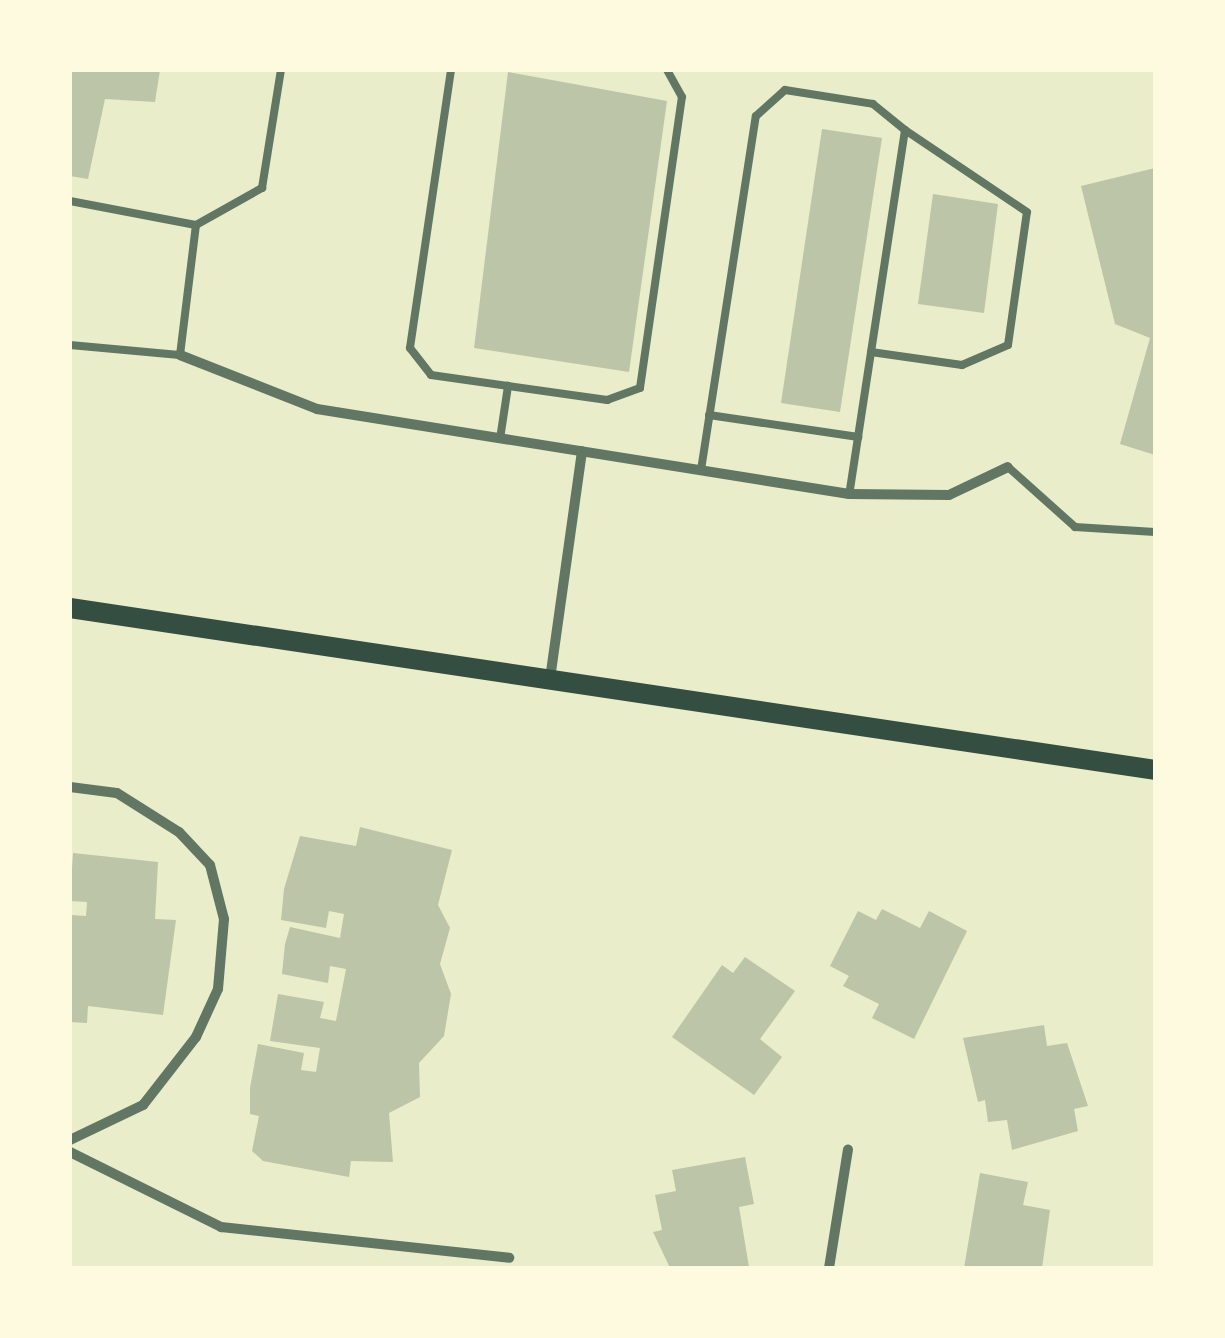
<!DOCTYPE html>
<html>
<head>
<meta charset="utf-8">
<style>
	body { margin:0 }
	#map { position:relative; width:1225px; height:1338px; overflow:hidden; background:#e9edc9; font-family:"Space Grotesk",sans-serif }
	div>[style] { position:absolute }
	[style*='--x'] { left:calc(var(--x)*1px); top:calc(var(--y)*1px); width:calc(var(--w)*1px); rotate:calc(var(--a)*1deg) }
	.building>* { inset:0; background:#bcc5a7 }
	.service>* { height:8px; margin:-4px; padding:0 4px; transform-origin:4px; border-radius:4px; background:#617663 }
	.minor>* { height:10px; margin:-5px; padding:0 5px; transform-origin:5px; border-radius:5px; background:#617663 }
	.secondary>* { height:20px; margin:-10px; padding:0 10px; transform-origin:10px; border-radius:10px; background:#344e41 }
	span { translate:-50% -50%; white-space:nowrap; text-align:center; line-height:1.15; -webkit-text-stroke:8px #fefae0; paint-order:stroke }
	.frame { position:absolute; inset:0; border:72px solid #fefae0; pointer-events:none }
</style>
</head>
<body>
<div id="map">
	<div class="building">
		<i style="clip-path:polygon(70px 70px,160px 70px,155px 102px,105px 99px,88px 179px,70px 176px)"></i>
		<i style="clip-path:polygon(508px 72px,667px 101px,629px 372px,474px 348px)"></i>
		<i style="clip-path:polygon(822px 129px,882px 138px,840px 412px,781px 403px)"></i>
		<i style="clip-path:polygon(1155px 168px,1155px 455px,1120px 444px,1150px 338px,1115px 324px,1081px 186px)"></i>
		<i style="clip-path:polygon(933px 194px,998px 204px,984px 313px,918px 304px)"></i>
		<i style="clip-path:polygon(360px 827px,452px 850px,438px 905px,450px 928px,440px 964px,451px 994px,444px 1036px,419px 1063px,420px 1097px,389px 1113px,393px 1162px,351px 1161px,349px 1177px,263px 1161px,252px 1151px,259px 1116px,250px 1114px,250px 1088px,258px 1044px,304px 1053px,301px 1070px,316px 1072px,320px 1048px,270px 1041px,278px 994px,324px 1002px,320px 1018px,336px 1021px,346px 969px,330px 966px,328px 983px,282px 974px,285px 944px,290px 927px,340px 938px,344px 914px,329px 911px,326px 928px,281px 920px,284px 889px,300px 836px,356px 846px)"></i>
		<i style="clip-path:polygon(73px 853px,158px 862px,155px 919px,176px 920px,163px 1015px,88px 1006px,87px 1023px,70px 1022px,70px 915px,86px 916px,87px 902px,70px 901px)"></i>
		<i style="clip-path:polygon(882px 909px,920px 928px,929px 911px,967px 931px,914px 1039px,872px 1018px,879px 1004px,843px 986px,849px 976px,830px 966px,858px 911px,876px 920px)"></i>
		<i style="clip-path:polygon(745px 957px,795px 991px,760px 1039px,782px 1057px,754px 1095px,672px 1037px,722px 965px,733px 973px)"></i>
		<i style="clip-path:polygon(1044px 1025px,1047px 1046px,1067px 1043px,1088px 1106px,1074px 1109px,1078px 1131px,1012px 1150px,1007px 1120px,988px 1122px,985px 1100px,978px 1102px,963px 1038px)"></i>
		<i style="clip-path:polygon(745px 1157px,754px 1204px,739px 1207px,749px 1267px,670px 1268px,653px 1232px,662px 1230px,655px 1195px,676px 1191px,672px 1170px)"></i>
		<i style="clip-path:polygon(980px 1173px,1028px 1182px,1023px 1205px,1050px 1210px,1042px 1268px,964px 1268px)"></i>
	</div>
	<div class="service">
		<i style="--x:451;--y:70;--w:281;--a:98.4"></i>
		<i style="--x:410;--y:348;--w:34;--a:52"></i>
		<i style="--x:431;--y:375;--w:178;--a:8.1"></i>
		<i style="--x:607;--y:400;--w:35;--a:-20"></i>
		<i style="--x:640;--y:388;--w:294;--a:-81.8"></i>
		<i style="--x:682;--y:97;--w:31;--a:-119"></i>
		<i style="--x:70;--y:201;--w:128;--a:10.8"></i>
		<i style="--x:196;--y:225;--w:76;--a:-29.3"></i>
		<i style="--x:262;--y:188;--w:120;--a:-80.9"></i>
		<i style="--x:70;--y:345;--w:110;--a:5.2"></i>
		<i style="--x:180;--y:355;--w:131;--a:-83"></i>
		<i style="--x:871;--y:352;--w:92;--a:8.1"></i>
		<i style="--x:962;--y:365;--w:50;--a:-23.5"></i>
		<i style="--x:1008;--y:345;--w:134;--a:-81.9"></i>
		<i style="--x:1027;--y:212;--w:147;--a:-146.1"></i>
		<i style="--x:709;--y:415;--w:151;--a:8.4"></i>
		<i style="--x:500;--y:439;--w:54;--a:-81.4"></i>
		<i style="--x:1008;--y:467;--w:90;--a:41.8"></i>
		<i style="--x:1075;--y:527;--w:80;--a:3.6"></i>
		<i style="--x:701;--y:470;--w:358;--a:-81.2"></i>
		<i style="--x:756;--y:116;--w:39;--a:-42"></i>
		<i style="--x:785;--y:90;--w:89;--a:9"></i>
		<i style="--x:873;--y:104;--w:41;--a:39.1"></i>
		<i style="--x:905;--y:130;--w:368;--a:98.7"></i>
	</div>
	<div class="minor">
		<i style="--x:180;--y:355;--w:147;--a:21.5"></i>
		<i style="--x:317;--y:409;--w:539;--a:9.08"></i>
		<i style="--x:849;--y:494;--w:100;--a:0.6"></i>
		<i style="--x:949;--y:495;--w:65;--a:-25.4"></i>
		<i style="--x:550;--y:679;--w:230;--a:-82"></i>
		<i style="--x:70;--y:787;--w:47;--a:7.3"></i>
		<i style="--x:117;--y:793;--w:73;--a:32.2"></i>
		<i style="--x:179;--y:832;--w:45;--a:46.8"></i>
		<i style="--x:210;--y:865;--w:56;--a:75.5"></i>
		<i style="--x:224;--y:919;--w:70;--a:94.9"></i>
		<i style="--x:218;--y:989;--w:53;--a:114.6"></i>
		<i style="--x:196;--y:1037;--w:86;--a:127.9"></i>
		<i style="--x:143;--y:1105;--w:81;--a:154.4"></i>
		<i style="--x:70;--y:1152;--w:169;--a:26.4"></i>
		<i style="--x:221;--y:1227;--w:290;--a:6.1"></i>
		<i style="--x:829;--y:1268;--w:120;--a:-80.9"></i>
	</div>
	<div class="secondary">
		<i style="--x:70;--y:608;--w:1097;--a:8.49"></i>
	</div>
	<div class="frame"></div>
</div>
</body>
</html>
